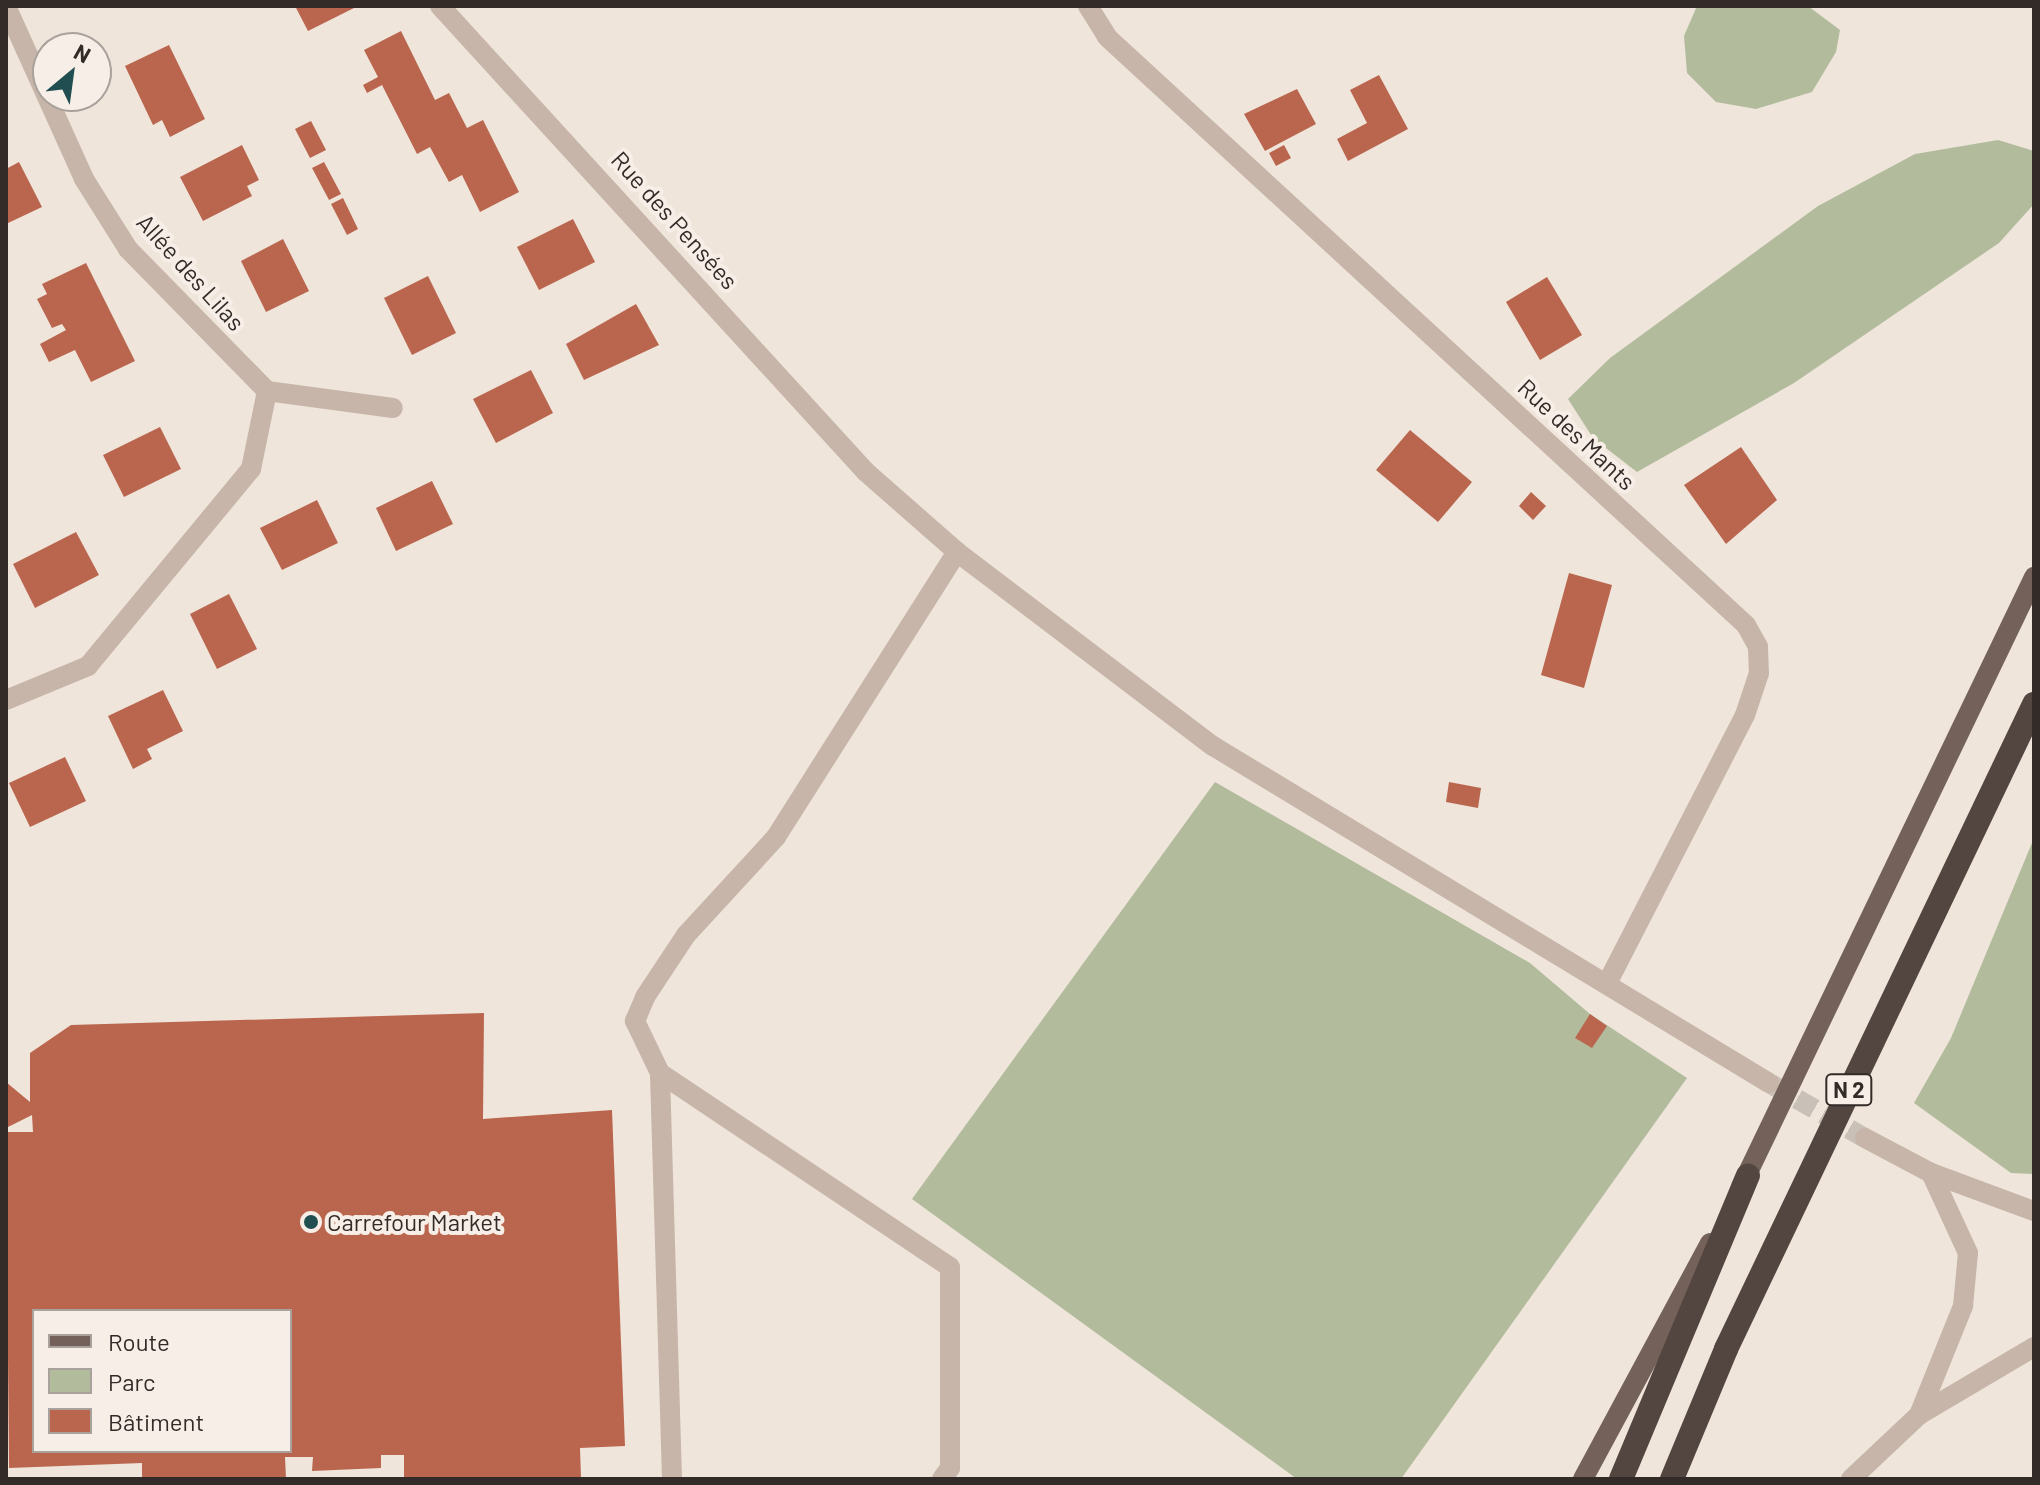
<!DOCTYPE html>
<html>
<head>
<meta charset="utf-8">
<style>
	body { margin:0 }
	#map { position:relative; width:2040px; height:1485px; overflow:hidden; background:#efe5db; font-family:Barlow,sans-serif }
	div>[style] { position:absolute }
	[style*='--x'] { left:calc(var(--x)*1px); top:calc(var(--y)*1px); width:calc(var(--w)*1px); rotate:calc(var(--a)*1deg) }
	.green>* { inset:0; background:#b2bc9d }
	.building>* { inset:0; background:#ba664e }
	.minor-tunnel>* { height:20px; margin-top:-10px; transform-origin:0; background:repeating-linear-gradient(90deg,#c9c0b7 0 20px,transparent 0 30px) }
	.minor>* { height:20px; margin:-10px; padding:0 10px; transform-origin:10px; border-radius:10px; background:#c6b5a8 }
	.major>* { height:20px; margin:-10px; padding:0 10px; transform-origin:10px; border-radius:10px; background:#74625a }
	.highway>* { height:24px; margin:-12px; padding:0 12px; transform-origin:12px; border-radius:12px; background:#53453f }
	.dots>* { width:22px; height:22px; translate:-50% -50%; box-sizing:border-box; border:4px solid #f7efe7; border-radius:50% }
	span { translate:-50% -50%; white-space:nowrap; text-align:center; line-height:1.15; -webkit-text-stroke:8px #f7efe7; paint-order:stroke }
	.shield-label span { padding:2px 6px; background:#f7efe7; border:2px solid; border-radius:6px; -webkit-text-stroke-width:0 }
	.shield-label { font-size:22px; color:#332b28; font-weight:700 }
	.street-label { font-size:24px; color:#332b28 }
	.poi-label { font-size:24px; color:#332b28 }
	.left { translate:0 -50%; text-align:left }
	.frame { position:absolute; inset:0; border:8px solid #332b28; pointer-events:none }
	.legend { position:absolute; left:32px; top:1309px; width:260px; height:144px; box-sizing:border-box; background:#f7efe7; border:2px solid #a9a19b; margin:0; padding:10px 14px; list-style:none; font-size:24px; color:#332b28 }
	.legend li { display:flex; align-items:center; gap:16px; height:40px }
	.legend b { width:40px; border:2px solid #a9a19b }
	.north { position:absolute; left:32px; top:32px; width:80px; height:80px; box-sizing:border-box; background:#f7efe7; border:2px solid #a9a19b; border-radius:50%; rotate:29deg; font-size:22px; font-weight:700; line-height:32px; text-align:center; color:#332b28 }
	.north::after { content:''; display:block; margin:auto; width:28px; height:36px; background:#214e51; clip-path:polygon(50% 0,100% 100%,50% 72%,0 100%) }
</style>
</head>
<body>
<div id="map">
	<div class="green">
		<i style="clip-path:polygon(1697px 6px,1808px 6px,1840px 30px,1836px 52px,1812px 92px,1756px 109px,1716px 102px,1687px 73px,1684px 36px)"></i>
		<i style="clip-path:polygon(1998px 140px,2034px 151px,2034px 204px,1999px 243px,1794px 383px,1637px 472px,1593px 438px,1568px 399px,1610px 358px,1818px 206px,1915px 154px)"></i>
		<i style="clip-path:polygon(1215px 782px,1530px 963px,1590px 1014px,1687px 1078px,1401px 1479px,1297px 1479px,912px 1199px)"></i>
		<i style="clip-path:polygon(2034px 838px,2034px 1174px,2011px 1173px,1914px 1103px,1951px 1038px)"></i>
	</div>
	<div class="building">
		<i style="clip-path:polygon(295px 6px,358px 6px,308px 31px)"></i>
		<i style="clip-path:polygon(401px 31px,435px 100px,449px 93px,467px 128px,483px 120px,519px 192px,480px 212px,462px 175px,449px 182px,430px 147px,417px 154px,382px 85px,367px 93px,363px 85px,378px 77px,364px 50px)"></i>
		<i style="clip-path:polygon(169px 45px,205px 119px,170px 137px,162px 120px,153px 125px,125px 66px)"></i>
		<i style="clip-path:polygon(1379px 75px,1408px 129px,1348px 161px,1337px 139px,1367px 123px,1350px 90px)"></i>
		<i style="clip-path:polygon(1297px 89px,1316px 124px,1265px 151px,1244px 114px)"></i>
		<i style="clip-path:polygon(311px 121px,326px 150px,310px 158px,295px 129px)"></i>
		<i style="clip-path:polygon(242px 145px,259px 180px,247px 186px,252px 196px,203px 221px,180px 177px)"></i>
		<i style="clip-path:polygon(1284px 145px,1291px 158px,1276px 166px,1269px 153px)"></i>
		<i style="clip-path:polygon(19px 162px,42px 207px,6px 224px,6px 169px)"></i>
		<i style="clip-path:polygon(324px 162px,341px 194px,329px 200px,312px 168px)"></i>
		<i style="clip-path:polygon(343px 198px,358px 229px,347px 235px,331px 204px)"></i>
		<i style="clip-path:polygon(573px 219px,595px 262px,539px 290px,517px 247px)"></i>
		<i style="clip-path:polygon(283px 239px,309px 291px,266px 312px,241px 261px)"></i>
		<i style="clip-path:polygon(86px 263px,135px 361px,91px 382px,75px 350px,49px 362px,40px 344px,66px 330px,62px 324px,52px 328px,37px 299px,47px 294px,42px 284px)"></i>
		<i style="clip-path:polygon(428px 276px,456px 333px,412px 355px,384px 298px)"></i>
		<i style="clip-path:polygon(1547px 277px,1582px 335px,1540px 360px,1506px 302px)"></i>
		<i style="clip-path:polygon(636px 304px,659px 345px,584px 380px,566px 344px)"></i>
		<i style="clip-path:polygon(531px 370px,553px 413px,496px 443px,473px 399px)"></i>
		<i style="clip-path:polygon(160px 427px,181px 469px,124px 497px,103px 455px)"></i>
		<i style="clip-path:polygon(1410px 430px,1472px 482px,1438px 522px,1376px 470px)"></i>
		<i style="clip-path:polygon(1741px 447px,1777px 500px,1726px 544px,1684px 485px)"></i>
		<i style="clip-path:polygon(432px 481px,453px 524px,396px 551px,376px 508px)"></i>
		<i style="clip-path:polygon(1531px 492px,1546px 506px,1533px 520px,1519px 506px)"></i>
		<i style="clip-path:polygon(317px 500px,338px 543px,282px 570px,260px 528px)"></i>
		<i style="clip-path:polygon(76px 532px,99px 575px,35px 608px,13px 564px)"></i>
		<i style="clip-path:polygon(1569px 573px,1612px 585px,1584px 688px,1541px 675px)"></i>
		<i style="clip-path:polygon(229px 594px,257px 649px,217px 669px,190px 614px)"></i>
		<i style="clip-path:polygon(163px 690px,183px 731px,147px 749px,152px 759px,133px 769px,108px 716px)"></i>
		<i style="clip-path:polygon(65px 757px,86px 801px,30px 827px,9px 783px)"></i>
		<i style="clip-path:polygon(1449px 782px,1481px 788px,1478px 808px,1446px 802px)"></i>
		<i style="clip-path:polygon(evenodd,484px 1013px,483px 1119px,612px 1110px,625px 1446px,580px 1448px,581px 1478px,404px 1479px,404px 1455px,381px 1455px,381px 1468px,312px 1471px,313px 1457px,285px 1457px,286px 1479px,142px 1479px,142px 1463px,9px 1468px,6px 1132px,33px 1132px,32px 1115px,6px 1128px,6px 1082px,30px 1102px,30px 1053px,71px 1025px,484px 1013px,34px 1311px,290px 1311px,290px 1451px,34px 1451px,34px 1311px)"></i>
		<i style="clip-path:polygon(1590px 1014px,1607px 1026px,1592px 1048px,1575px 1038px)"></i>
	</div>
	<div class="minor-tunnel">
		<i style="--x:1771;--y:1084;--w:108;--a:29.9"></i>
	</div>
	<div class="minor">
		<i style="--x:6;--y:6;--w:190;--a:65.7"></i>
		<i style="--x:84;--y:179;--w:83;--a:57.8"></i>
		<i style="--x:128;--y:249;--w:199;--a:45.6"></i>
		<i style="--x:440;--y:6;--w:631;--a:47.57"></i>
		<i style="--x:866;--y:472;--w:121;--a:41.3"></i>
		<i style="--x:957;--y:552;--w:321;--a:37.2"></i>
		<i style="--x:1213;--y:746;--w:650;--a:31.22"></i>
		<i style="--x:1088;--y:6;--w:36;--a:58"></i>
		<i style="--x:1107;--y:37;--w:868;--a:42.62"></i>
		<i style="--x:1746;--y:625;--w:25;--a:61"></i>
		<i style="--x:1758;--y:647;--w:26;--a:88"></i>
		<i style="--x:1759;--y:673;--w:44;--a:108.4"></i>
		<i style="--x:1745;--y:715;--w:302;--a:117.2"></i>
		<i style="--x:6;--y:700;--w:89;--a:-22.5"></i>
		<i style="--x:88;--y:666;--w:256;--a:-50.4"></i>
		<i style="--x:251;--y:469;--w:80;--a:-78.4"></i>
		<i style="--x:267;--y:391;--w:127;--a:7.7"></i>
		<i style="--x:660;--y:1073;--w:58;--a:-115.7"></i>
		<i style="--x:635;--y:1021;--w:26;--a:-67"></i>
		<i style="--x:645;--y:997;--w:74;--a:-56.5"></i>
		<i style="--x:686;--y:935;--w:133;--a:-47.4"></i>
		<i style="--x:776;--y:837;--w:338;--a:-57.6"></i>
		<i style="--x:1865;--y:1138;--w:75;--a:27.9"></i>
		<i style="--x:1931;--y:1173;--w:110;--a:20.3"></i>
		<i style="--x:1919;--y:1415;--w:118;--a:-68"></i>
		<i style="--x:1963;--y:1306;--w:53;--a:-84.6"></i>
		<i style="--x:1968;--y:1253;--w:88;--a:-114.8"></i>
		<i style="--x:672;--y:1479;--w:406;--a:-91.7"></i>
		<i style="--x:660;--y:1073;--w:349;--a:33.8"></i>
		<i style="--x:950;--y:1267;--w:201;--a:90"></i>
		<i style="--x:950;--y:1468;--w:14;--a:126"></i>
		<i style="--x:1851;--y:1479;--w:93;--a:-43.3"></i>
		<i style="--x:1919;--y:1415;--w:134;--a:-30.6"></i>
	</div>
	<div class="major">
		<i style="--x:1741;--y:1187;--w:677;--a:-64.34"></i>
		<i style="--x:1583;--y:1479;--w:268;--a:-61.7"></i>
	</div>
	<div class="highway">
		<i style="--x:1621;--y:1479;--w:329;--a:-67.3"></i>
		<i style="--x:1672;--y:1479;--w:141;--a:-67.4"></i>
		<i style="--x:1726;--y:1349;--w:715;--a:-64.47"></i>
	</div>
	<div class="dots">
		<i style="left:311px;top:1222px;background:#214e51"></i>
	</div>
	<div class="shield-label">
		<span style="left:1849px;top:1090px">N 2</span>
	</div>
	<div class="street-label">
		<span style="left:675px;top:220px;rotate:48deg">Rue des Pensées</span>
		<span style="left:191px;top:272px;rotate:48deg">Allée des Lilas</span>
		<span style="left:1577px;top:434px;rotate:43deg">Rue des Mants</span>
	</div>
	<div class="poi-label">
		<span class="left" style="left:327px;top:1222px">Carrefour Market</span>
	</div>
	<div class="frame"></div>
	<ul class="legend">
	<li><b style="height:10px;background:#74625a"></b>Route</li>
	<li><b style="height:22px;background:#b2bc9d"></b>Parc</li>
	<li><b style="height:22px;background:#ba664e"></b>Bâtiment</li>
	</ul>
	<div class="north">N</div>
</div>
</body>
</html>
